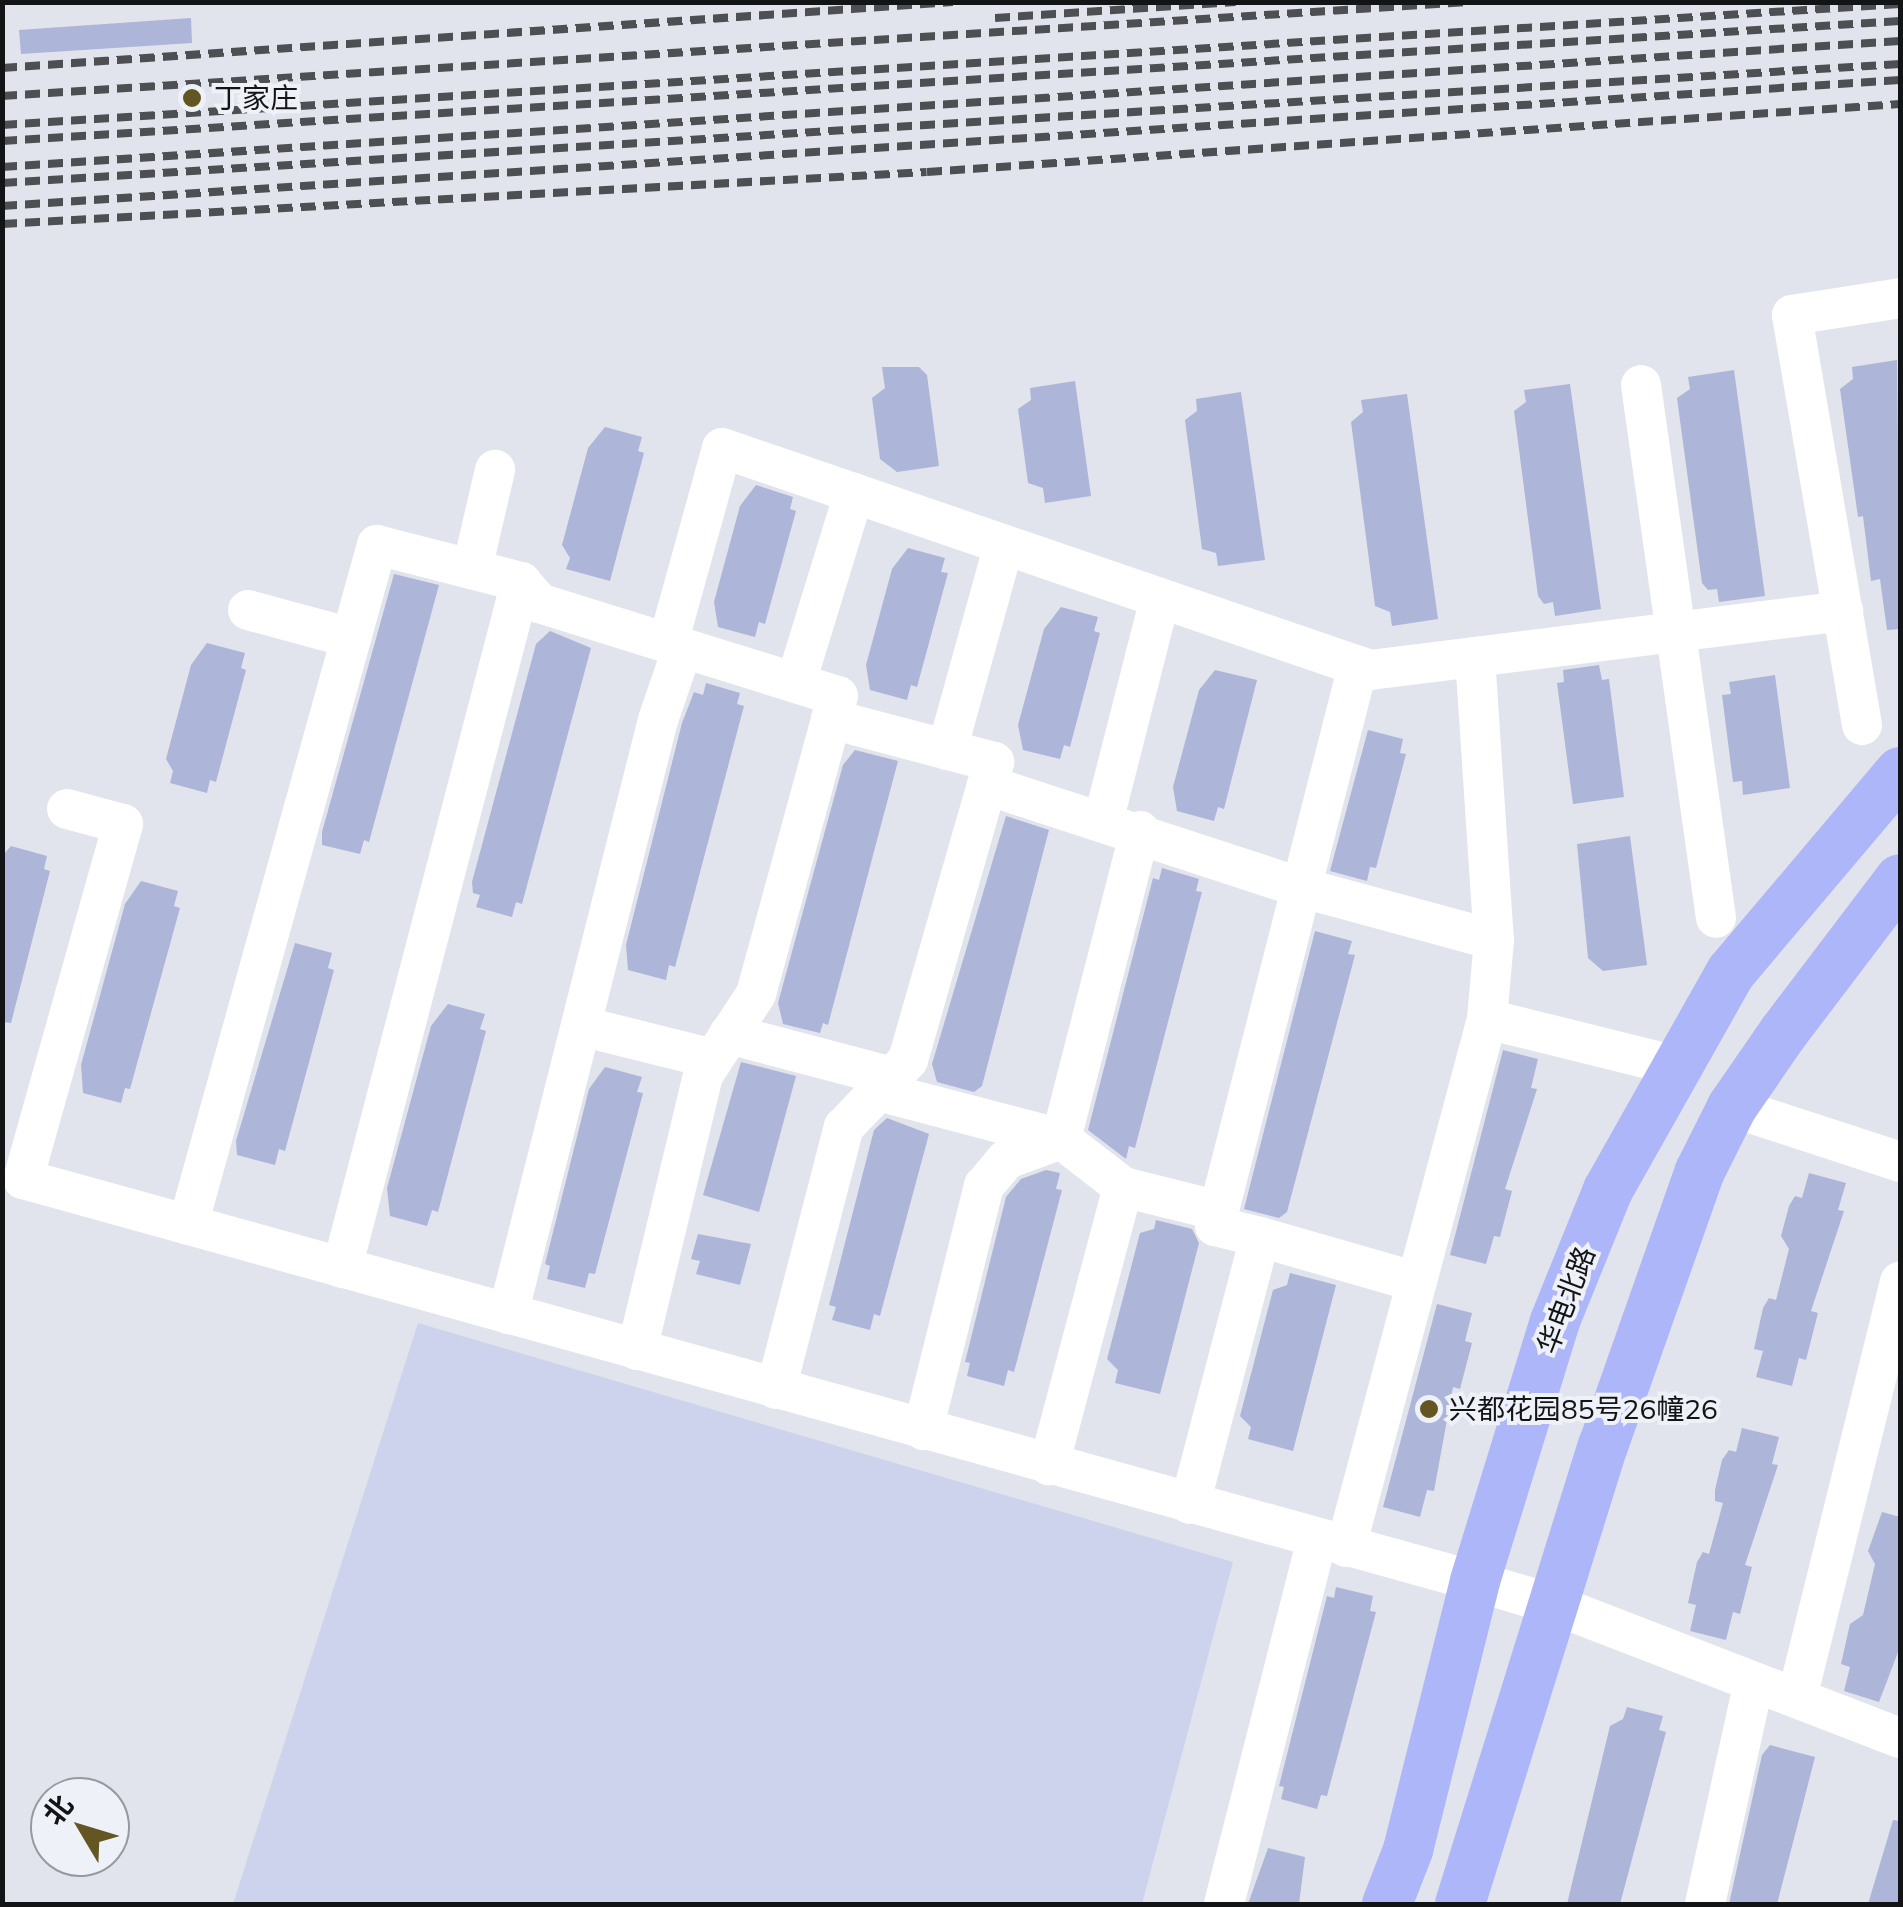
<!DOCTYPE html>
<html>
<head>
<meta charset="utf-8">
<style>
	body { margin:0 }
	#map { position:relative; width:1903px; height:1907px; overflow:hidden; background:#e1e4ec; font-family:Mulish,"Noto Sans SC",sans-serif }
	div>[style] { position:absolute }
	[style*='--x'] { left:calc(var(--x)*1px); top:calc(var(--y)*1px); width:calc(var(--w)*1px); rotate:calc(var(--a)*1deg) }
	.green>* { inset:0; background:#cdd3ed }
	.building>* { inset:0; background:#adb5d8 }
	.minor>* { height:40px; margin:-20px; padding:0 20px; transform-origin:20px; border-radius:20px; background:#fff }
	.major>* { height:50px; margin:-25px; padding:0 25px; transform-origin:25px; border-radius:25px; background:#acb6f8 }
	.rail>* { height:8px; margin-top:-4px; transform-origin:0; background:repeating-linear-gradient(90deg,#4e4f53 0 15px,transparent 0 23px) }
	.dots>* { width:28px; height:28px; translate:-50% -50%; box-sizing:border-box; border:5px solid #eff1f9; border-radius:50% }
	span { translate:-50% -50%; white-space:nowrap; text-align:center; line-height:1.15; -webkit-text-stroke:8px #eff1f9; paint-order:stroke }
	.poi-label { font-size:28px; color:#131416 }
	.left { translate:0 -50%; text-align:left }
	.street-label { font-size:28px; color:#131416 }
	.frame { position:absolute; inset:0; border:5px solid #131416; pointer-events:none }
	.north { position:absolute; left:30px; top:1777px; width:100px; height:100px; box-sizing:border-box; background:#eff1f9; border:2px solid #97999e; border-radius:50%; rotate:308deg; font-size:28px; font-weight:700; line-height:40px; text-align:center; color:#131416 }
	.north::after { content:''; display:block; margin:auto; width:35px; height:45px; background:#645623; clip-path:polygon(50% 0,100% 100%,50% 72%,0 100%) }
</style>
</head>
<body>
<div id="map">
	<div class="green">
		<i style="clip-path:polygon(418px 1323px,1233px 1562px,1142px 1904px,233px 1904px)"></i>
	</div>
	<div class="building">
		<i style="clip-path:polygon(191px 18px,192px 43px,21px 54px,19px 30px)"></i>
		<i style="clip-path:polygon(1897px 360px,1900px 629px,1887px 630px,1880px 579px,1871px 581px,1863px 516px,1858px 517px,1840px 389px,1853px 379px,1852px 367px)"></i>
		<i style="clip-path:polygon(882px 367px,919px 367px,927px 375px,939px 466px,897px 472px,880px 459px,872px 398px,885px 388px)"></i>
		<i style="clip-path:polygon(1734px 370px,1765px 596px,1719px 602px,1717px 589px,1708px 590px,1702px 583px,1677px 398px,1690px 389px,1688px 377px)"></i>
		<i style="clip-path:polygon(1075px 381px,1091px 496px,1045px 503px,1043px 488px,1028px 483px,1018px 409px,1031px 400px,1030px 388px)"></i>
		<i style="clip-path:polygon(1570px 384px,1601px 609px,1555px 616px,1553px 602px,1544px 604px,1538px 596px,1514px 411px,1526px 402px,1524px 390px)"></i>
		<i style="clip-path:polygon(1241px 392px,1265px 560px,1218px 566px,1216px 553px,1202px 549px,1185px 420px,1197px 411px,1196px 399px)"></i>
		<i style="clip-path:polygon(1407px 394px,1438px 619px,1392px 626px,1390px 612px,1375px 606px,1351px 422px,1363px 412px,1361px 400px)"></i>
		<i style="clip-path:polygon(605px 427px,642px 437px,638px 451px,644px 453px,610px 581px,566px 569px,570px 558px,562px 545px,588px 448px)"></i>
		<i style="clip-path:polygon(756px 485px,793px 497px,790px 509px,796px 511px,765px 624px,759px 622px,755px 637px,718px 627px,714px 602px,740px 506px)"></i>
		<i style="clip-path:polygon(908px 548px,945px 558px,941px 572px,948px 573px,917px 687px,911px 685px,907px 700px,870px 690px,866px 665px,892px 569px)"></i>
		<i style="clip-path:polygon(394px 574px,439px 585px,369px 842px,364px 840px,360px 854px,322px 845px,322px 832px)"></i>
		<i style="clip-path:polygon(1061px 607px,1098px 617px,1094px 631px,1100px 633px,1070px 747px,1064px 745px,1060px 759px,1023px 750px,1018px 725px,1044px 629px)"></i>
		<i style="clip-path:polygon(550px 631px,591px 648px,522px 904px,516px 902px,512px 917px,476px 907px,480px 895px,473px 893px,472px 882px,536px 644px)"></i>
		<i style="clip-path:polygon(207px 643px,245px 653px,241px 668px,246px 670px,216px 782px,210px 780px,207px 793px,170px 783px,173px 771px,166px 759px,191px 665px)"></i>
		<i style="clip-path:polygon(1599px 665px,1602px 680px,1609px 679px,1624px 797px,1573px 804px,1557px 683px,1564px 682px,1563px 670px)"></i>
		<i style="clip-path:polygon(1215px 670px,1257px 680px,1224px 809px,1218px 807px,1214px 821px,1177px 811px,1173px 787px,1199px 690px)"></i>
		<i style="clip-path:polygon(1775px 675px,1790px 788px,1743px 795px,1742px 781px,1733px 782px,1722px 695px,1731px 694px,1729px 682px)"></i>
		<i style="clip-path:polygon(706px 683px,740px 693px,737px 704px,744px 706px,675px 967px,669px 965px,666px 980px,628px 970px,626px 945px,682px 723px,694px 692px,703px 695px)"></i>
		<i style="clip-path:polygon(1368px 730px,1403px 739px,1400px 753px,1406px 754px,1376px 868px,1370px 867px,1367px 881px,1330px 871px)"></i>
		<i style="clip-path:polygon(855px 750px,898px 761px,828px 1025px,823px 1023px,820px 1033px,783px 1024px,778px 1003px,843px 765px)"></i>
		<i style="clip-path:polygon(1006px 816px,1049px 830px,982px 1086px,974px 1092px,937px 1082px,932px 1064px)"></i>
		<i style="clip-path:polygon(1630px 836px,1647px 965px,1603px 971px,1588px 958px,1577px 844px)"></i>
		<i style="clip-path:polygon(11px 846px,47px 856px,44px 869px,50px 871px,11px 1023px,2px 1022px,2px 856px)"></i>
		<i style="clip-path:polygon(1162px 868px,1199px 879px,1196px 891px,1202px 892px,1135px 1148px,1129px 1146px,1126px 1159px,1088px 1130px,1153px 878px,1159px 880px)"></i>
		<i style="clip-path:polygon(141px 881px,178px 891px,174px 906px,180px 908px,130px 1089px,125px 1088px,121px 1103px,83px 1093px,81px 1065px,125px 904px)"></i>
		<i style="clip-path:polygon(1315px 931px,1352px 941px,1348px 954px,1355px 955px,1287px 1212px,1279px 1218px,1244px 1209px)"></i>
		<i style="clip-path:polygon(295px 943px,332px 953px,328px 968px,334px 970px,285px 1151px,279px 1149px,275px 1165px,237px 1155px,236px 1141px)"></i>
		<i style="clip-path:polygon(448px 1004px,485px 1014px,480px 1029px,486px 1031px,438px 1212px,432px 1210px,427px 1226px,390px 1216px,387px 1188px,431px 1026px)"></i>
		<i style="clip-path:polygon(1503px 1050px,1538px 1059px,1531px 1088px,1537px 1089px,1505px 1189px,1512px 1191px,1500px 1237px,1494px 1236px,1486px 1264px,1450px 1255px)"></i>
		<i style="clip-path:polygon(741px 1062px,796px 1076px,759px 1212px,703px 1195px)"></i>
		<i style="clip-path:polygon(605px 1067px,642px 1077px,637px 1092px,643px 1093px,595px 1274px,589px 1273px,585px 1288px,547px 1279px,550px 1266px,545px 1264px,589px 1089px)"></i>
		<i style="clip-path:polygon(887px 1118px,929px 1134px,880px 1316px,874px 1314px,870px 1330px,832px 1320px,836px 1307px,829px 1305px,874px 1130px)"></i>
		<i style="clip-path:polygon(1046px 1170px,1060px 1173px,1056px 1189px,1062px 1190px,1014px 1372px,1008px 1370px,1004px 1386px,967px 1376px,970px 1363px,965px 1362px,1006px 1197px,1021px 1179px)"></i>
		<i style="clip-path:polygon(1809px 1173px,1846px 1183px,1838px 1210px,1844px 1211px,1811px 1311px,1818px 1313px,1806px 1360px,1799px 1358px,1792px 1386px,1756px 1377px,1763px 1351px,1754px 1349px,1763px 1308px,1769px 1298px,1776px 1300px,1789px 1249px,1781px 1236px,1789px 1206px,1795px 1196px,1802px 1198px)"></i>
		<i style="clip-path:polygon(1156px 1220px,1192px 1229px,1199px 1243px,1160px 1394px,1115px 1383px,1118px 1370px,1107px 1359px,1140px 1233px,1154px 1229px)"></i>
		<i style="clip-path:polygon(698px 1234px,751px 1244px,740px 1285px,696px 1274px,700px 1261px,691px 1259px)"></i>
		<i style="clip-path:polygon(1290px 1273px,1336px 1285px,1293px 1451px,1248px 1439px,1251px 1427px,1240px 1416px,1273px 1290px,1287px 1285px)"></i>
		<i style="clip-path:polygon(1437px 1304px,1472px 1313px,1465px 1341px,1472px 1343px,1460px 1389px,1453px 1387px,1434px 1491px,1427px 1490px,1420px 1517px,1383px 1507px)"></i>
		<i style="clip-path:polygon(1742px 1428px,1779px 1437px,1772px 1464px,1778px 1465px,1745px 1565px,1752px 1567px,1740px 1614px,1733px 1612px,1726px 1640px,1690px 1631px,1696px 1605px,1688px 1603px,1697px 1562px,1703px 1552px,1709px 1554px,1723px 1503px,1715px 1501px,1715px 1490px,1722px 1460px,1729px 1450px,1736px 1452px)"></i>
		<i style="clip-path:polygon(1882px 1512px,1900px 1517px,1900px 1647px,1879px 1702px,1844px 1691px,1850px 1667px,1841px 1664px,1850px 1624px,1863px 1615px,1875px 1564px,1868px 1551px)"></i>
		<i style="clip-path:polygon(1336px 1587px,1373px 1596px,1370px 1611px,1376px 1612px,1327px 1796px,1321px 1795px,1317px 1809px,1281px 1799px,1284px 1787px,1279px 1786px,1327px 1596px,1334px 1598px)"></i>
		<i style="clip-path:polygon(1627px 1707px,1663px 1716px,1659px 1730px,1666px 1732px,1620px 1904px,1567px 1904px,1610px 1726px,1623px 1719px)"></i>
		<i style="clip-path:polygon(1770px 1745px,1815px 1757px,1805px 1796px,1777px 1904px,1729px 1904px,1762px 1755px)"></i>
		<i style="clip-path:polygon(1893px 1820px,1900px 1821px,1900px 1904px,1868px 1904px)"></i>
		<i style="clip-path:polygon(1268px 1848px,1305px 1857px,1299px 1904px,1248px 1904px)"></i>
	</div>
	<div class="minor">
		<i style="--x:1641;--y:385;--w:538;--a:81.99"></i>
		<i style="--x:472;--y:569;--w:102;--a:-76.9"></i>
		<i style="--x:248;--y:610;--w:107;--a:15.2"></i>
		<i style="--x:668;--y:643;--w:202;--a:-74.5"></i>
		<i style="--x:722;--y:448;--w:685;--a:18.91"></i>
		<i style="--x:1370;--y:670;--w:477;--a:-7.1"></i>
		<i style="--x:1475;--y:657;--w:284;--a:86.2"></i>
		<i style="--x:796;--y:682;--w:198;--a:-72.9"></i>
		<i style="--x:1862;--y:725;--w:416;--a:-99.7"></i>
		<i style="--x:1792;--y:315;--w:109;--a:-8.9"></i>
		<i style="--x:947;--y:750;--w:213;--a:-74.5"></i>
		<i style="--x:67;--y:809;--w:58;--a:15"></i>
		<i style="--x:123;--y:824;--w:369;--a:105.7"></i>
		<i style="--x:23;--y:1179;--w:1507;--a:15.48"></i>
		<i style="--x:1475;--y:1581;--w:84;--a:16.7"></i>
		<i style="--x:1555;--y:1605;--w:370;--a:21.1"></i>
		<i style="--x:1103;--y:822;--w:231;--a:-75.7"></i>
		<i style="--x:581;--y:1026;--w:136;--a:14"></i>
		<i style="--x:729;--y:1034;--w:169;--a:14.8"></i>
		<i style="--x:878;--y:1091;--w:189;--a:14.7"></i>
		<i style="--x:1061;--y:1139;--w:78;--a:37.7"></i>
		<i style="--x:1123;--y:1187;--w:288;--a:104.9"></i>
		<i style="--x:1732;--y:1107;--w:177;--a:18.1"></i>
		<i style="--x:1123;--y:1187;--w:99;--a:14"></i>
		<i style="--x:188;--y:1225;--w:706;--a:-74.47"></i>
		<i style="--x:377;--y:545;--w:149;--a:14.4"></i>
		<i style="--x:521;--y:582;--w:28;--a:49"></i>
		<i style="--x:539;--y:603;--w:313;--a:17.3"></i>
		<i style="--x:838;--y:696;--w:24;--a:107"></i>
		<i style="--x:831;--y:719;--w:169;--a:14.8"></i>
		<i style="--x:994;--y:762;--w:24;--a:107"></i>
		<i style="--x:987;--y:785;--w:332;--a:18.1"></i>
		<i style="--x:1303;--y:888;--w:198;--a:15.2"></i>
		<i style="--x:1494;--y:940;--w:79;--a:95.1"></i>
		<i style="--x:1487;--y:1019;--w:192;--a:13.9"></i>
		<i style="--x:1260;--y:1237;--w:163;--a:16"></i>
		<i style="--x:342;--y:1268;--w:709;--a:-75.38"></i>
		<i style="--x:508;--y:1314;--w:613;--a:-75.83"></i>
		<i style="--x:658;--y:720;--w:77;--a:-71.1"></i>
		<i style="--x:637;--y:1350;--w:283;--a:-76.5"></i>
		<i style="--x:703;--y:1075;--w:97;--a:-56.8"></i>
		<i style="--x:756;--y:994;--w:285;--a:-74.7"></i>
		<i style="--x:776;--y:1389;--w:271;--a:-75.5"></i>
		<i style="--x:844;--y:1127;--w:93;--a:-46.3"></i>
		<i style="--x:908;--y:1060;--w:286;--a:-74"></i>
		<i style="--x:923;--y:1430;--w:252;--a:-76"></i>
		<i style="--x:984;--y:1186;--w:35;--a:-50"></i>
		<i style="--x:1007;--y:1159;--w:58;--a:-20.3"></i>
		<i style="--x:1061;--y:1139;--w:318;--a:-75.6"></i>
		<i style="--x:1190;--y:1504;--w:276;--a:-75.3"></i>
		<i style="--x:1260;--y:1237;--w:46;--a:-166.3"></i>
		<i style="--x:1215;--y:1226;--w:578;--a:-75.68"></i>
		<i style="--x:1346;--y:1547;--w:547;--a:-75.05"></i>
		<i style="--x:1797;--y:1698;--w:429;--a:-76.1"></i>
		<i style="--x:1224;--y:1904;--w:377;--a:-75.7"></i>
		<i style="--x:1705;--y:1904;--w:227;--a:-77.6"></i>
	</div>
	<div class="major">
		<i style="--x:1387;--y:1904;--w:58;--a:-68.7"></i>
		<i style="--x:1408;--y:1850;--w:277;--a:-76"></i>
		<i style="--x:1475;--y:1581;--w:272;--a:-72.9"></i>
		<i style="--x:1555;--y:1321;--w:141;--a:-68"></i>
		<i style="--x:1608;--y:1190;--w:250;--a:-60.6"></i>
		<i style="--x:1731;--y:972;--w:262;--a:-49.8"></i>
		<i style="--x:1460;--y:1904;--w:480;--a:-72.7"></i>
		<i style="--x:1603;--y:1446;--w:292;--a:-70.6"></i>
		<i style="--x:1700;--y:1171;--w:72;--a:-63.4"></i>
		<i style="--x:1732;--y:1107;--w:90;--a:-55.4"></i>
		<i style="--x:1783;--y:1033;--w:193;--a:-52.8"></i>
	</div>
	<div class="rail">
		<i style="--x:995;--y:18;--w:241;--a:-3.8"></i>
		<i style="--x:2;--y:68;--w:953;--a:-3.97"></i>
		<i style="--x:2;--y:96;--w:1469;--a:-3.67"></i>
		<i style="--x:2;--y:125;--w:1902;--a:-3.65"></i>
		<i style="--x:2;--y:141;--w:1902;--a:-3.62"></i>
		<i style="--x:2;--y:167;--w:1902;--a:-3.8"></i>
		<i style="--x:2;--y:183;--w:1902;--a:-3.59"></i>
		<i style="--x:2;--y:206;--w:1902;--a:-3.8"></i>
		<i style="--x:2;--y:224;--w:926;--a:-3.22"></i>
		<i style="--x:927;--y:172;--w:975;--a:-4"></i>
	</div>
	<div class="dots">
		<i style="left:192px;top:98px;background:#645623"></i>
		<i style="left:1429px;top:1409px;background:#645623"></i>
	</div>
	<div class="poi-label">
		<span class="left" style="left:214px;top:98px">丁家庄</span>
		<span class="left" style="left:1449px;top:1409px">兴都花园85号26幢26</span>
	</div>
	<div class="street-label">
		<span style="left:1566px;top:1300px;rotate:-69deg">华电北路</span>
	</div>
	<div class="frame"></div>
	<div class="north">北</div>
</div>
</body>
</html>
